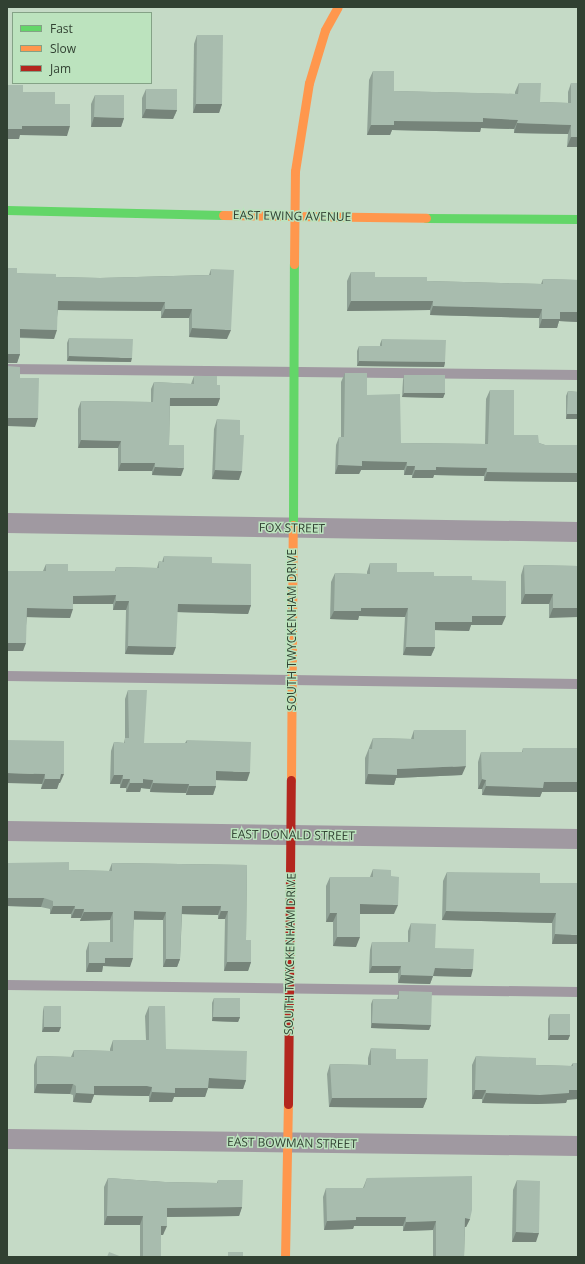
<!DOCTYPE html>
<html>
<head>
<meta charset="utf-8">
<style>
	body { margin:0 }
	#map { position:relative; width:585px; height:1264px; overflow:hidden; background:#c5dac6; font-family:"Open Sans",sans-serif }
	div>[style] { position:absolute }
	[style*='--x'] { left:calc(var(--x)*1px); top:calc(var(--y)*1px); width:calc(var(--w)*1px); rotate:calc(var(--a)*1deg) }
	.lane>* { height:10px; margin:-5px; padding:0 5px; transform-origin:5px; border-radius:5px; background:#a099a1 }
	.street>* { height:20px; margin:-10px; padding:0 10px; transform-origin:10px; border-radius:10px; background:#a099a1 }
	.fast>* { height:9px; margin:-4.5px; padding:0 4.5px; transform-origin:4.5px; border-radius:4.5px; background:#63d668 }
	.slow>* { height:9px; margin:-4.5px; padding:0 4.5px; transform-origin:4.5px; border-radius:4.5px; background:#ff974d }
	.jam>* { height:9px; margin:-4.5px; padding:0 4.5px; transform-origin:4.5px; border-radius:4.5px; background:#b3261e }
	.wall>* { inset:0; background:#90a296 }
	.shaded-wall>* { inset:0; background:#76847a }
	.building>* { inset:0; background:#a8bcae }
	span { translate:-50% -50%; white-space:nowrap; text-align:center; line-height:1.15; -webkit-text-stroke:3px #bce3be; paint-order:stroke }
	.street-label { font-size:12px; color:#314132 }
	.frame { position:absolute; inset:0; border:8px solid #314132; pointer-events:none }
	.legend { position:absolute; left:12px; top:12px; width:140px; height:72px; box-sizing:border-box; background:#bce3be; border:1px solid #84a286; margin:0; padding:5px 7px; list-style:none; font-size:12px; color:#314132 }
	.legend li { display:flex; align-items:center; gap:8px; height:20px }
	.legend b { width:20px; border:1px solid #84a286 }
</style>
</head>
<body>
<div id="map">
	<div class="lane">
		<i style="--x:7;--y:369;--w:571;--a:0.6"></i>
		<i style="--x:7;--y:676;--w:571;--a:0.8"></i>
		<i style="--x:7;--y:985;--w:571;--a:0.7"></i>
	</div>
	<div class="street">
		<i style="--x:7;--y:523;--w:571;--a:0.9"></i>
		<i style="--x:7;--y:831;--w:571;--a:0.8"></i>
		<i style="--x:7;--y:1139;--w:571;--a:0.7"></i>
	</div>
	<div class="fast">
		<i style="--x:7;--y:210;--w:216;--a:1.3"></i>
		<i style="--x:426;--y:218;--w:152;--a:0.4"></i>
		<i style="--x:293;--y:525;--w:261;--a:-89.8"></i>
	</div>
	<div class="slow">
		<i style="--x:223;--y:215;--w:203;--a:0.8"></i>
		<i style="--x:294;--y:264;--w:93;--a:-89.4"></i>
		<i style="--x:295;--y:171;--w:89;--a:-81"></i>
		<i style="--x:309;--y:83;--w:55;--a:-73.2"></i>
		<i style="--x:325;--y:30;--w:26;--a:-61"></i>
		<i style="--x:291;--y:780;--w:255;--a:-89.6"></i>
		<i style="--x:285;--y:1257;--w:153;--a:-88.9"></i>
	</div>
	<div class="jam">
		<i style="--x:288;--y:1104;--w:324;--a:-89.5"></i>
	</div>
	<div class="wall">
		<i style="clip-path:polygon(197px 35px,222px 104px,219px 113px,193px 113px,194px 44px)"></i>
		<i style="clip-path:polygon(373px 71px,394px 91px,515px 94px,515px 92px,519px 83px,540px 102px,568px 103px,568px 92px,571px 83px,578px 147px,567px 147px,568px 134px,514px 133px,514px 129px,481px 128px,480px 132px,392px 130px,390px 135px,367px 135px,369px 80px)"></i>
		<i style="clip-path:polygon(146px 89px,177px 110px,173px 119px,142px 118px,142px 98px)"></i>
		<i style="clip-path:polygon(95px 95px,124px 118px,121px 127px,91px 127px,91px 104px)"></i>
		<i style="clip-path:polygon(7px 268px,17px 273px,56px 277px,100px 278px,209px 275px,211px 269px,227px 339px,189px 337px,189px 318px,161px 318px,161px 311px,58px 310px,54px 339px,20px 338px,20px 354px,17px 363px,7px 363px)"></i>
		<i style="clip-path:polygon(351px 272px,375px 277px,427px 281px,541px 284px,543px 279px,578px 280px,578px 322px,559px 321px,557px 328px,539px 328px,539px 318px,430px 315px,430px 310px,347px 311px,347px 281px)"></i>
		<i style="clip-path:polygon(69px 338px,131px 362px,67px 361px,67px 343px)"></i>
		<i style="clip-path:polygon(382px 339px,445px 362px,444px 367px,357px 366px,357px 351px,359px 346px,380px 346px,380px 344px)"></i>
		<i style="clip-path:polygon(345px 373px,367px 395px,401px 443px,485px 444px,486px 399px,490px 390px,514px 435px,539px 443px,545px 445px,578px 445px,578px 482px,484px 481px,484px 476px,434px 475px,433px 478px,412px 478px,412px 475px,404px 475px,404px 470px,361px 470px,359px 474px,335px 474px,336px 445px,339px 437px,341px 437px,341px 382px)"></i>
		<i style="clip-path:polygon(404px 375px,445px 393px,443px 398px,402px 397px,403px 380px)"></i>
		<i style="clip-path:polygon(194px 376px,217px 385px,220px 398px,217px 406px,170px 406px,169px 445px,181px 476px,152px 475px,152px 471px,118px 471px,118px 448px,78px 448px,78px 409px,81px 401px,151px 402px,151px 389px,154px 382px,191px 384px)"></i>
		<i style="clip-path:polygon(568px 391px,578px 392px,578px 419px,566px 419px,566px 396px)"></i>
		<i style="clip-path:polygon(217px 419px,240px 435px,239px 480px,212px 479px,214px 429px)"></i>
		<i style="clip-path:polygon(164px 556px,212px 563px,251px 605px,248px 614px,177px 612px,173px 655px,125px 654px,126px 610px,113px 610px,113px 604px,73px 604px,70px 618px,27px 617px,23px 651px,7px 651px,43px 571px,46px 564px,68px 571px,115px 571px,116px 567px,157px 568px,159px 561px,162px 562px)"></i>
		<i style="clip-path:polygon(370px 563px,397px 572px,472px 580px,502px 625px,471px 625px,469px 631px,435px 630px,435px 647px,431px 656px,403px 655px,405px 617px,359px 616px,358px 620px,330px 619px,331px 582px,335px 573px,367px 574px,367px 572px)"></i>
		<i style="clip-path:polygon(524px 565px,578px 566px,549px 618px,549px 604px,521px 604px,521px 575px)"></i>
		<i style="clip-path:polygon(128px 690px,144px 743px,185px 743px,187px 740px,247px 781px,216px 780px,216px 786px,213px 795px,186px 795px,186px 793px,150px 792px,150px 789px,141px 788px,140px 792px,126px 792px,126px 788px,120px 788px,120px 784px,110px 784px,111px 751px,114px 742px,124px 743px,125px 738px,125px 699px)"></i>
		<i style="clip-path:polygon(414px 730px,462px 775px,396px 778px,394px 785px,365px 784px,365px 758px,373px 738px,411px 739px)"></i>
		<i style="clip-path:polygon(7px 740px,60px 783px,59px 783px,57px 789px,41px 789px,42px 784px)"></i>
		<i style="clip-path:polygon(523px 748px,578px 748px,578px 792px,542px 792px,540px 797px,482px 795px,482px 789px,478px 789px,478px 762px,481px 752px,522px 752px)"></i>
		<i style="clip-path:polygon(8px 863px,69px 870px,109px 871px,112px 863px,247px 865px,246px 940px,251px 962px,248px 971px,224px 971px,225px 919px,218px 919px,218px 915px,182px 914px,180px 959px,177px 967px,163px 967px,163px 920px,134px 920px,130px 967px,103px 966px,102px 972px,86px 972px,86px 951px,89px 942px,110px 942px,110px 920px,80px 921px,81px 918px,71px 918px,71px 914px,50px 914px,50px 909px,41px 907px,7px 906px,7px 865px)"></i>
		<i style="clip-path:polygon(373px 869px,391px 876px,394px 914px,360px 914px,356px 947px,333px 946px,333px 922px,326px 922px,326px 886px,330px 877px,370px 877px)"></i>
		<i style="clip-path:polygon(447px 872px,540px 883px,577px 944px,552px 944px,552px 923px,442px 920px,443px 881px)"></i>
		<i style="clip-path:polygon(411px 923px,435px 948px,471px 977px,433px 976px,430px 984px,398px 983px,398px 973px,369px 973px,370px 950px,372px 942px,408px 942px,408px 931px)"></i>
		<i style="clip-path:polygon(399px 991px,431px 1025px,429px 1030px,371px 1028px,371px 1004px,373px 999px,397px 999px,398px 996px)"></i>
		<i style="clip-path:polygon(214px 998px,240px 1017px,238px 1022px,212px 1021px,212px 1003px)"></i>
		<i style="clip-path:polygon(44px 1006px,59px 1032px,42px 1032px,43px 1011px)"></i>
		<i style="clip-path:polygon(149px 1006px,166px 1049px,246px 1080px,243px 1089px,208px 1088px,205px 1097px,174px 1097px,172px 1102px,149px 1102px,149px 1096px,143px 1096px,94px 1095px,91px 1103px,73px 1102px,73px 1095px,70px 1094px,34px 1093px,34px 1065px,37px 1056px,71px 1057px,74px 1050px,110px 1051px,110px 1049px,113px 1040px,146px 1040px,145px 1016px)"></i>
		<i style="clip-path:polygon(550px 1014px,570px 1035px,568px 1040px,548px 1040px,548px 1019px)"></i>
		<i style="clip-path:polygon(371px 1048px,396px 1059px,427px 1098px,423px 1108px,329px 1107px,327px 1074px,330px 1064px,368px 1065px,368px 1058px)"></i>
		<i style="clip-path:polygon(476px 1056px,536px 1065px,571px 1066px,573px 1063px,578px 1063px,566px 1103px,537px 1104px,482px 1103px,482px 1099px,472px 1099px,472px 1065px)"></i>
		<i style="clip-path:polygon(108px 1178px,165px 1182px,217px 1183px,218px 1180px,242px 1207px,239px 1216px,167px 1217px,163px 1235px,161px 1235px,161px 1257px,140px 1257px,140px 1225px,104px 1225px,104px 1187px)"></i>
		<i style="clip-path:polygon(367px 1178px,470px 1219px,466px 1227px,465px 1227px,464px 1257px,433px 1257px,433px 1230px,403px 1231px,403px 1226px,354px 1226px,353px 1229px,324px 1230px,323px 1197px,326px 1188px,363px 1188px)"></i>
		<i style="clip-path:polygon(517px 1180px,536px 1242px,512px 1242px,513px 1190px)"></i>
	</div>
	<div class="shaded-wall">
		<i style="clip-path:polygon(196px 104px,222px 104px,219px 113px,193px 113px)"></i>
		<i style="clip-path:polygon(146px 109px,177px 110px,173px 119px,142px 118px)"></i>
		<i style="clip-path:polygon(94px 117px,124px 118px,121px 127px,91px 127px)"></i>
		<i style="clip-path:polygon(483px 118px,518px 120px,514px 129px,481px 128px,480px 132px,392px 130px,390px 135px,367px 135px,371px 125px,394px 121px)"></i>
		<i style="clip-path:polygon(517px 123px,571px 125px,568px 134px,514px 133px)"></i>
		<i style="clip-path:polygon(22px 126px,70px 126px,67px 136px,20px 135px,19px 139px,7px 139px,7px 129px)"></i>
		<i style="clip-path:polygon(571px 137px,578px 137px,578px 147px,567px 147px)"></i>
		<i style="clip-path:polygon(58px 301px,165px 302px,161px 311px,55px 310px)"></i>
		<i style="clip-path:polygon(351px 301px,433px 301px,430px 310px,347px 311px)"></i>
		<i style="clip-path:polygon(433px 306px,542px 309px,539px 318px,430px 315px)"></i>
		<i style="clip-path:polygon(165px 309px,192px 309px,189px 318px,161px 318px)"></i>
		<i style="clip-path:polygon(560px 312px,578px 312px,578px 322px,559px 321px,557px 328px,539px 328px,542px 319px)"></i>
		<i style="clip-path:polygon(192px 328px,231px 330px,227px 339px,189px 337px)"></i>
		<i style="clip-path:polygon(20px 329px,57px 330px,54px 339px,17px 337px)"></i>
		<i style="clip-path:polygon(7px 354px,20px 354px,17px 363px,7px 363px)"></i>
		<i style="clip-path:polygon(69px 356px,132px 358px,131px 362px,67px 361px)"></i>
		<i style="clip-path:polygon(359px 361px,445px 362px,444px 367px,357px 366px)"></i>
		<i style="clip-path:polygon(404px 393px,445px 393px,443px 398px,402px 397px)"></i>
		<i style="clip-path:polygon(170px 398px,220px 398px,217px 406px,167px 406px)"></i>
		<i style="clip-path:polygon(567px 414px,578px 414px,578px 419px,566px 419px)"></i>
		<i style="clip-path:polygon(7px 418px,38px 418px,35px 427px,7px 426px)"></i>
		<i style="clip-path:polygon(81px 440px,121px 441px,118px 448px,78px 448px)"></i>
		<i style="clip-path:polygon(362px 461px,407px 462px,404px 470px,361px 470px,359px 474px,335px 474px,338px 465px)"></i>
		<i style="clip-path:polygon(121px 463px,155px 463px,152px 471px,118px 471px)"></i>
		<i style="clip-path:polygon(407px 466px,415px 466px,412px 475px,404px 475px)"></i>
		<i style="clip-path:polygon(155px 467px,184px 468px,181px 476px,152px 475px)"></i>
		<i style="clip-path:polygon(436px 467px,487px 468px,484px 476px,434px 475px,433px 478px,412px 478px,415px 470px)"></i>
		<i style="clip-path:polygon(215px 470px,242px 471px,239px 480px,212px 479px)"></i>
		<i style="clip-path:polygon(487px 472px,578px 473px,578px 482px,484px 481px)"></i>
		<i style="clip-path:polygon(525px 594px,553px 594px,549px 604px,521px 604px)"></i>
		<i style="clip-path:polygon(116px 595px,113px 604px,70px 604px,73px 596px)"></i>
		<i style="clip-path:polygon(116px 601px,129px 601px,126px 610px,113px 610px)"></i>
		<i style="clip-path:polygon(178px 604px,251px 605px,248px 614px,175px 612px)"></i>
		<i style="clip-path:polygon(27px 608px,73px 609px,70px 618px,24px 617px)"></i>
		<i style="clip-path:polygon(361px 608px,408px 608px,405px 617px,359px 616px,358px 620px,330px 619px,334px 611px)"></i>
		<i style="clip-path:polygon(553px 608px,578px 608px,578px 617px,549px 618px)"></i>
		<i style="clip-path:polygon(472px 616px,506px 616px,502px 625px,471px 625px,469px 631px,432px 630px,435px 622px)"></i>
		<i style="clip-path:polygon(7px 643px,26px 643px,23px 651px,7px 651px)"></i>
		<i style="clip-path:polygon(128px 646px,176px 647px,173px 655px,125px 654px)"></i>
		<i style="clip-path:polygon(406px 647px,435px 647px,431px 656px,403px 655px)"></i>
		<i style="clip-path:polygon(466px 766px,462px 775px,396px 778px,394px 785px,365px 784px,368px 774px,397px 769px)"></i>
		<i style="clip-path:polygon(216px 771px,250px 772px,247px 781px,213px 780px)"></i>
		<i style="clip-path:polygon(7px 773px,45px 774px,42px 784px,7px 783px)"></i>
		<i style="clip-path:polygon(61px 774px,64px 774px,60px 783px,59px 783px,57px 789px,41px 789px,45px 779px)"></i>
		<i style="clip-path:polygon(114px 775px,123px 775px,120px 784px,110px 784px)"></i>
		<i style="clip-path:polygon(123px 779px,130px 779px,126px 788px,120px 788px)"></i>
		<i style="clip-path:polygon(143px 779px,153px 780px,150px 789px,141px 788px,140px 792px,126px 792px,130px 783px)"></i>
		<i style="clip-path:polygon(482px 779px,486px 780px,482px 789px,478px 789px)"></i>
		<i style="clip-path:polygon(544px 782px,578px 782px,578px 792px,542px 792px,540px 797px,482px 795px,486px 786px)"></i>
		<i style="clip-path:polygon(153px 783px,189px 784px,186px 793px,150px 792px)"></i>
		<i style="clip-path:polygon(189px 786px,216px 786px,213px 795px,186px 795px)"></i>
		<i style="clip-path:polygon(7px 898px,44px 898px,41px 907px,7px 906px)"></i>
		<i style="clip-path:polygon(360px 904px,398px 905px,394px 914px,356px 914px)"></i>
		<i style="clip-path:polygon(53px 906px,75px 906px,71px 914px,50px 914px)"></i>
		<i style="clip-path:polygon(182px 906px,221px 906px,218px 915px,179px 914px)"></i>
		<i style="clip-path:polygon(75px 909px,84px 909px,81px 918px,71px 918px)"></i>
		<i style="clip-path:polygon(134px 911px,166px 912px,163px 920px,131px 919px)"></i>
		<i style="clip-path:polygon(221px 911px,228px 911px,225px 919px,218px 919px)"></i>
		<i style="clip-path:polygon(446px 911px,556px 913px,552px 923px,442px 920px)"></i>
		<i style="clip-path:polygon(84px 912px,113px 912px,110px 920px,80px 921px)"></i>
		<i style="clip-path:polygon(330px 913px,337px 913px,333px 922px,326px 922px)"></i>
		<i style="clip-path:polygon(555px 934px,578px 935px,578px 941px,577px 944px,552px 944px)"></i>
		<i style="clip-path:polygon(337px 937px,360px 937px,356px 947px,333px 946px)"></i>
		<i style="clip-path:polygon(105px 958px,133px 958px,130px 967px,103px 966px,102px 972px,86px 972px,89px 963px)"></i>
		<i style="clip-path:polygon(166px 959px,180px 959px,177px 967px,163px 967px)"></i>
		<i style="clip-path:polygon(227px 962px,251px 962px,248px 971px,224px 971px)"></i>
		<i style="clip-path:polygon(372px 966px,401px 966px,398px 973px,369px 973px)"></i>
		<i style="clip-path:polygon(435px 968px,473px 969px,471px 977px,433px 976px,430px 984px,398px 983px,401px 975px)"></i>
		<i style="clip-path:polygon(213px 1017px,240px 1017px,238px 1022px,212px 1021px)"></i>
		<i style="clip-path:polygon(372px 1023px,431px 1025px,429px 1030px,371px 1028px)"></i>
		<i style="clip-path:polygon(44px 1027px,61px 1027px,59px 1032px,42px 1032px)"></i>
		<i style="clip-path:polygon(550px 1035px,570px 1035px,568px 1040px,548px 1040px)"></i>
		<i style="clip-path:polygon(209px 1078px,246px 1080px,243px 1089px,205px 1088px)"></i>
		<i style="clip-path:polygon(37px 1084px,73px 1084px,70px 1094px,34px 1093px)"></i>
		<i style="clip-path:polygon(94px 1086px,147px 1086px,152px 1087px,149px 1096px,143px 1096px,94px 1095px,91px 1103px,73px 1102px,76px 1093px)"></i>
		<i style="clip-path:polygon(175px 1088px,208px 1088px,205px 1097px,174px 1097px,172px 1102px,149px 1102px,152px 1092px)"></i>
		<i style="clip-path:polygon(475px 1090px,486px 1090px,482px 1099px,472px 1099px)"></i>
		<i style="clip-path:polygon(569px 1090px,578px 1090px,578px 1099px,567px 1100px,566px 1103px,537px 1104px,482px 1103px,486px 1093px)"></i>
		<i style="clip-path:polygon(332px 1098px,427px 1098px,423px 1108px,329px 1107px)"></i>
		<i style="clip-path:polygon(242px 1207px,239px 1216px,163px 1217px,167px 1208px)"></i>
		<i style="clip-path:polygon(107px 1216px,143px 1216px,140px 1225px,104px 1225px)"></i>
		<i style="clip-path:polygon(356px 1217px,406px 1217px,403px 1226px,354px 1226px,353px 1229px,324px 1230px,327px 1221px)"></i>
		<i style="clip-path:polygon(465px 1218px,470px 1219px,466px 1227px,462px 1227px)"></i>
		<i style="clip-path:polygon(436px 1221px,433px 1230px,403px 1231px,406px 1222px)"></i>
		<i style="clip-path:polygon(161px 1226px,167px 1226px,163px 1235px,158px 1235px)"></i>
		<i style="clip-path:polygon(516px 1232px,539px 1233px,536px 1242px,512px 1242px)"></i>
	</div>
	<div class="building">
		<i style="clip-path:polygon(197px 35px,223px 35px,222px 104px,196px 104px)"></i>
		<i style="clip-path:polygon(373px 71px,394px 71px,394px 91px,518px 94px,519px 83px,541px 83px,540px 102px,571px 103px,571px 83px,578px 83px,578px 137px,571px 137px,571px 125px,517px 123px,518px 120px,483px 118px,483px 122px,394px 121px,394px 125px,371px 125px)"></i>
		<i style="clip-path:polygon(7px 85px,23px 85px,23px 92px,55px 92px,55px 104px,70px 104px,70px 126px,22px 126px,22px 129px,7px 129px)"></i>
		<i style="clip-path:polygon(146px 89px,177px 89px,177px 110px,146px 109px)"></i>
		<i style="clip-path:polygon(95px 95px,124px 95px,124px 118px,94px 117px)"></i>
		<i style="clip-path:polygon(7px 268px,17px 268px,17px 273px,56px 274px,56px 277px,100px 278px,211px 275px,211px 269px,234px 270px,231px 330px,192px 328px,192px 309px,165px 309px,165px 302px,58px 301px,57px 330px,20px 329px,20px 354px,7px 354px,7px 355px)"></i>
		<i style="clip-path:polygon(351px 272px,375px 272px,375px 277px,427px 277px,427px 281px,543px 284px,543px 279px,578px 280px,578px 312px,560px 312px,560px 319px,542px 319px,542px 309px,433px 306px,433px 301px,351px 301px)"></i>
		<i style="clip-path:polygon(69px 338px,133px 339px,132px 358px,69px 356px)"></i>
		<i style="clip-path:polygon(382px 339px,446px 340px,445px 362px,359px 361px,359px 346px,382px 346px)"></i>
		<i style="clip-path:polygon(7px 366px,20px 367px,20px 378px,39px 378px,38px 418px,7px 418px)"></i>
		<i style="clip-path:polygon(345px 373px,367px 373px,367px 395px,400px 394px,401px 443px,488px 444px,490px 390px,514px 390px,514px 435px,538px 435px,539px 443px,545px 445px,578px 445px,578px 473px,487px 472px,487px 468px,436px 467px,436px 470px,415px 470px,415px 466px,407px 466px,407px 462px,362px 461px,362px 466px,338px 465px,339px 437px,344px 437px)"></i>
		<i style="clip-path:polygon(404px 375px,445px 375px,445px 393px,404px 393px)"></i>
		<i style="clip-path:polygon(194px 376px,217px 376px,217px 385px,220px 385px,220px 398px,170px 398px,169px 445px,184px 445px,184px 468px,155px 467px,155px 463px,121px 463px,121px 441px,81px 440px,81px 401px,153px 402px,154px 382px,194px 384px)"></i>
		<i style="clip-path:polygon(568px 391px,578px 392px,578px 414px,567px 414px)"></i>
		<i style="clip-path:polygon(217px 419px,240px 420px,240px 435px,244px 435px,242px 471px,215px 470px)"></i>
		<i style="clip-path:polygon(164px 556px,212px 557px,212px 563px,251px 564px,251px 605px,178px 604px,176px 647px,128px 646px,129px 601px,116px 601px,116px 595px,73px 596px,73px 609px,27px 608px,26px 643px,7px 643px,7px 571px,46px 571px,46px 564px,68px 564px,68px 571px,116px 571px,116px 567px,159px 568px,159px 561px,164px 562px)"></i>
		<i style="clip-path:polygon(370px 563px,397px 563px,397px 572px,434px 572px,434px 576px,472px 576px,472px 580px,506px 581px,506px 616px,472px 616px,472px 622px,435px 622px,435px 647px,406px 647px,408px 608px,361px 608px,361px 611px,334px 611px,335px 573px,370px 574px)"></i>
		<i style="clip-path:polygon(524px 565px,578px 566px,578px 608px,553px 608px,553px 594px,525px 594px)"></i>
		<i style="clip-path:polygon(128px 690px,147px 690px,144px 743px,187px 743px,187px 740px,251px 742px,250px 772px,216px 771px,216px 786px,189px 786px,189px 784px,153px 783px,153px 780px,143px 779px,143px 783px,130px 783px,130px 779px,123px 779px,123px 775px,114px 775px,114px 742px,125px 743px,125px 738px,129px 738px)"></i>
		<i style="clip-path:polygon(414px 730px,466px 730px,466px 766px,397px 769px,397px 775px,368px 774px,369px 749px,372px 749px,373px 738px,414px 739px)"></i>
		<i style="clip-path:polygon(7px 740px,64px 741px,64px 774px,61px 774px,60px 779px,45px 779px,45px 774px,7px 773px)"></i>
		<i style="clip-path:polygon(523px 748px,578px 748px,578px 782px,544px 782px,543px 788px,486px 786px,486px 780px,482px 779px,481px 752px,523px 752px)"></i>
		<i style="clip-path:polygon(69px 862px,69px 870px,112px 871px,112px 863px,247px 865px,246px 940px,251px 940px,251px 962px,227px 962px,228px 911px,221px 911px,221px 906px,182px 906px,180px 959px,166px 959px,166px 912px,134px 911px,133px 958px,105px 958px,105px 963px,89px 963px,89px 942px,113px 942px,113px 912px,84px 912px,84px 909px,75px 909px,75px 906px,53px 906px,53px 901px,44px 898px,7px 898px,7px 874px,8px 874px,8px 863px)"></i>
		<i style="clip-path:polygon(373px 869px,391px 870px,391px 876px,399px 877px,398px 905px,360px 904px,360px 937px,337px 937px,337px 913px,330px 913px,330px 877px,373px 877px)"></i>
		<i style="clip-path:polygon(447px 872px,540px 873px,540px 883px,578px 883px,578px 935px,555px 934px,556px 913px,446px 911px)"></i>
		<i style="clip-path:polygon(411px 923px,436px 924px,435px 948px,474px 949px,473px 969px,435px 968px,433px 976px,401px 975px,401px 966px,372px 966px,372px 942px,410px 942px)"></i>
		<i style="clip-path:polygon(399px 991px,432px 992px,431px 1025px,372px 1023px,373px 999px,399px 999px)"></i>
		<i style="clip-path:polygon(214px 998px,240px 998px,240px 1017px,213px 1017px)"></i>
		<i style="clip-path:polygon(44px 1006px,61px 1006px,61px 1027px,44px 1027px)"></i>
		<i style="clip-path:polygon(149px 1006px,165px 1006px,166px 1049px,247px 1051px,246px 1080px,209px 1078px,208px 1088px,175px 1088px,175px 1093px,152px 1092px,152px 1087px,147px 1086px,94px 1086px,94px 1094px,76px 1093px,76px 1086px,73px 1084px,37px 1084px,37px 1056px,74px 1057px,74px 1050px,113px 1051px,113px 1040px,149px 1040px)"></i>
		<i style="clip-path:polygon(550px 1014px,570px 1014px,570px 1035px,550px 1035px)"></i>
		<i style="clip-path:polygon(371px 1048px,396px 1049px,396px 1059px,428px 1059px,427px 1098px,332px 1098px,330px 1064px,371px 1065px)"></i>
		<i style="clip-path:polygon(476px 1056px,536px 1058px,536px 1065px,573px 1066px,573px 1063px,578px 1063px,578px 1090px,569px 1090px,569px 1093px,540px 1095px,486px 1093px,486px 1090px,475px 1090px)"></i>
		<i style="clip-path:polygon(472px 1176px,472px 1210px,470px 1219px,465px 1218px,464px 1257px,436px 1257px,436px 1221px,406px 1222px,406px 1217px,356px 1217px,356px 1220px,327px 1221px,326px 1188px,364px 1188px,367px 1178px)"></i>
		<i style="clip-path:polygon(108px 1178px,165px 1182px,218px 1183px,218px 1180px,243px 1180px,242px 1207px,167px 1208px,167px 1226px,161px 1226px,161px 1257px,143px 1257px,143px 1216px,107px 1216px)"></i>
		<i style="clip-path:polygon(517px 1180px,540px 1181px,539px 1233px,516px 1232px)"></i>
		<i style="clip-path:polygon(109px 1252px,122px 1257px,107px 1257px)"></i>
		<i style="clip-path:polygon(228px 1252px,243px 1252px,243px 1257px,228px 1257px)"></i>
	</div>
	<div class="street-label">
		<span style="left:292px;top:216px;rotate:1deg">EAST EWING AVENUE</span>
		<span style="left:292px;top:528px;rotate:1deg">FOX STREET</span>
		<span style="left:292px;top:630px;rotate:-90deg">SOUTH TWYCKENHAM DRIVE</span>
		<span style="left:293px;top:835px;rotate:1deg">EAST DONALD STREET</span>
		<span style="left:290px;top:954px;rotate:-89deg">SOUTH TWYCKENHAM DRIVE</span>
		<span style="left:292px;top:1143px;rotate:1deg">EAST BOWMAN STREET</span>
	</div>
	<div class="frame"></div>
	<ul class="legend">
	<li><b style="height:5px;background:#63d668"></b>Fast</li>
	<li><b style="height:5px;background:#ff974d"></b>Slow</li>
	<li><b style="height:5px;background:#b3261e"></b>Jam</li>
	</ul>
</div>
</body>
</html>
